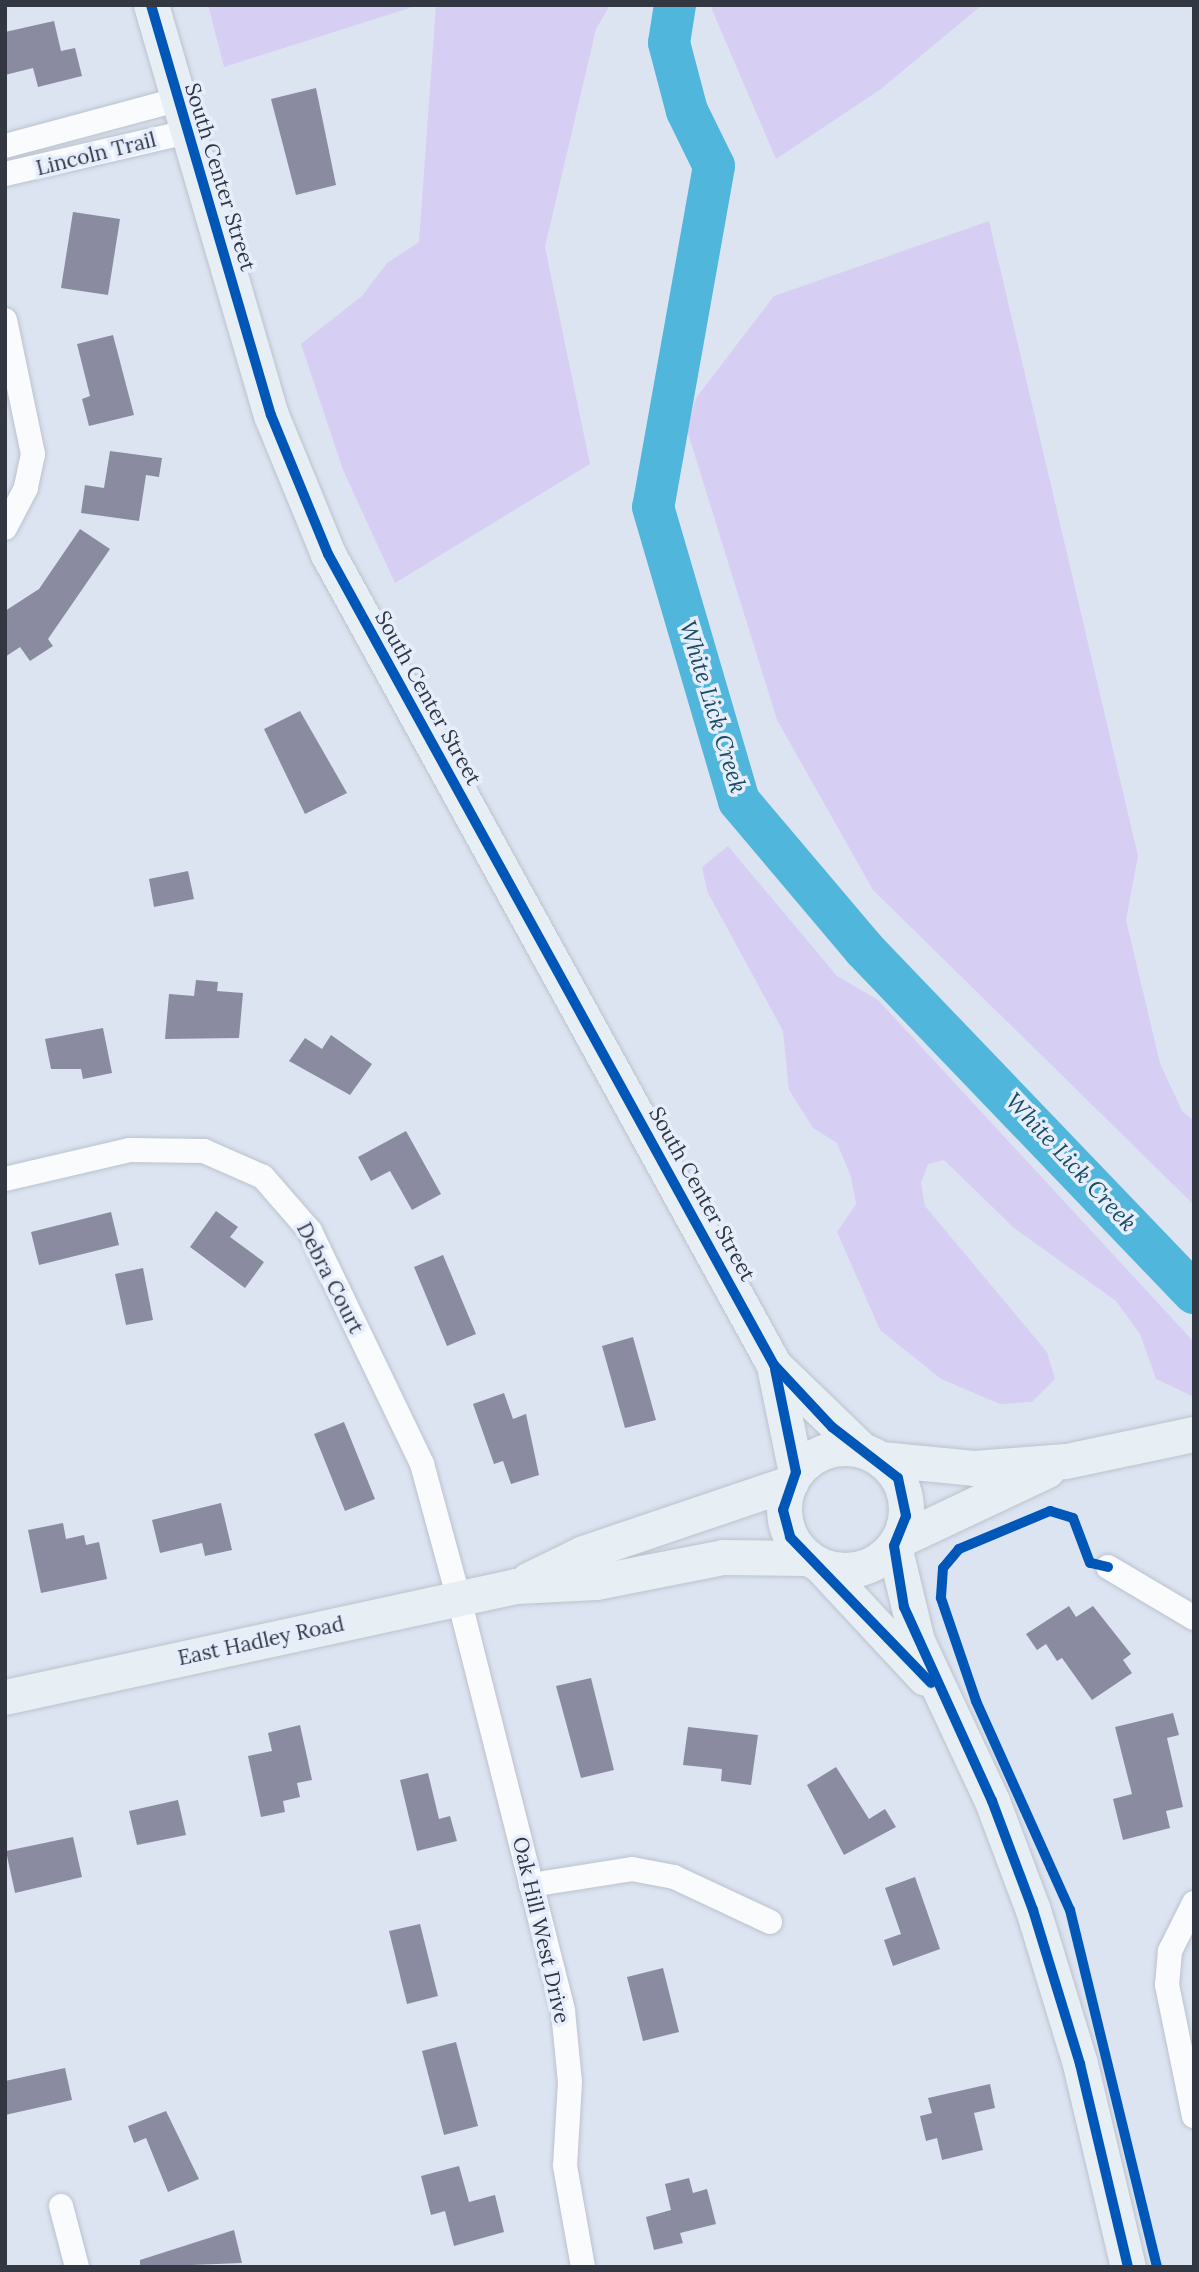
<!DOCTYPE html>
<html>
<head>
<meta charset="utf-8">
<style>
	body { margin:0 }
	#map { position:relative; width:1199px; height:2272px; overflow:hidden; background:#dce4f2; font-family:Lora,serif }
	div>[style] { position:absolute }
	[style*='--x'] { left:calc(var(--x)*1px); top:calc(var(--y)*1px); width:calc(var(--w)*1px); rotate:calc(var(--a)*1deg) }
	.green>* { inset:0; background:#d7cff3 }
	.river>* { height:42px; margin:-21px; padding:0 21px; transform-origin:21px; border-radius:21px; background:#51b6dc }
	.building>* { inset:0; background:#8a8ba0 }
	.roads { filter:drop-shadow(0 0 2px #bcc2cd) drop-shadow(0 0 2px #bcc2cd) }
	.street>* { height:24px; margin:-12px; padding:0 12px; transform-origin:12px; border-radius:12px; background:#fafbfd }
	.secondary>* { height:35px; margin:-17.5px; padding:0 17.5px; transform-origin:17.5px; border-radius:17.5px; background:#e7eef4 }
	.secondary>.ring { margin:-17.5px; padding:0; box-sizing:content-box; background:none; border:35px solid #e7eef4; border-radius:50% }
	.cycleway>* { height:10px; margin:-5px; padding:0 5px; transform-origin:5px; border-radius:5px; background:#0057b8 }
	span { translate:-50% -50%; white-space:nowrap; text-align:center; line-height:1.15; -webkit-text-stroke:7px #e6eefd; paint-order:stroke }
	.street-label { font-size:21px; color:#323741 }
	.water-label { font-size:23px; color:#1a4d61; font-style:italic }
	.frame { position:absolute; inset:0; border:7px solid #323741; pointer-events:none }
</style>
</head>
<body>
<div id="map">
	<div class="green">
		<i style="clip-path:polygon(208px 5px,419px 5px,224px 67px)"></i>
		<i style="clip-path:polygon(436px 5px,610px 5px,596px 29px,545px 247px,590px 464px,395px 583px,343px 470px,301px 344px,362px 296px,387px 263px,419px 242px)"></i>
		<i style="clip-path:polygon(710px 5px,982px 5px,881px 89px,776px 159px)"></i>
		<i style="clip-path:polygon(989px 221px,1138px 856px,1126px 920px,1160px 1063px,1182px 1111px,1194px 1121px,1194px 1205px,873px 890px,777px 720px,687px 430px,696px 398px,774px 296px)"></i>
		<i style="clip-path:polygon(728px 846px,837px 976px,878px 1000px,1194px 1342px,1194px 1397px,1156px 1379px,1140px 1334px,1116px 1301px,1014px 1228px,944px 1160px,928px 1164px,921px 1183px,925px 1206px,1047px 1352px,1055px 1379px,1032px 1402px,1000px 1404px,941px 1379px,880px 1330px,837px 1232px,856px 1204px,851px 1177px,837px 1143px,813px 1128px,789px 1090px,783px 1031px,707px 891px,702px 867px)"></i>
	</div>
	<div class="river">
		<i style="--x:675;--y:5;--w:38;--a:99"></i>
		<i style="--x:669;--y:43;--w:70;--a:75.2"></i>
		<i style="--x:687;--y:111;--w:61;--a:63.9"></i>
		<i style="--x:714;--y:166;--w:346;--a:100.1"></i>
		<i style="--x:653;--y:507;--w:306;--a:73.7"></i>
		<i style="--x:739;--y:801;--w:194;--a:49.8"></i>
		<i style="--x:864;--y:949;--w:477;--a:46.2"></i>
	</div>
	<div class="building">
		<i style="clip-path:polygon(54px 21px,61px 51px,75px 48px,82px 76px,38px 87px,33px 68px,5px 75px,5px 32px)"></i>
		<i style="clip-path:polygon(316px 88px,336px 185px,296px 195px,271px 99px)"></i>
		<i style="clip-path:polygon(73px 212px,120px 219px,108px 295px,61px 288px)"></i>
		<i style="clip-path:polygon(113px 335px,134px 415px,89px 426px,82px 399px,90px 396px,77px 344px)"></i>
		<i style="clip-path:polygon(110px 451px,162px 458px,159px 477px,146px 475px,139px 521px,81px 513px,85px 485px,104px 488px)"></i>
		<i style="clip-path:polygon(80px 529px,110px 549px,48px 639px,53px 646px,30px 661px,20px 647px,5px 657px,5px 611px,39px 589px)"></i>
		<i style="clip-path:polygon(300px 711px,347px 793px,305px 814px,264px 729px)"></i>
		<i style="clip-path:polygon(188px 871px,194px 899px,154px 907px,149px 879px)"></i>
		<i style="clip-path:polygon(196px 980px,218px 982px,217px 991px,243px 993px,239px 1038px,165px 1039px,169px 994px,194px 996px)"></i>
		<i style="clip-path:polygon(103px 1028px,112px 1073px,83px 1079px,81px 1069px,51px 1069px,45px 1039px)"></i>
		<i style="clip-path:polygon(331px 1035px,372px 1064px,350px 1095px,289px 1061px,305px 1038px,322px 1049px)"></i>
		<i style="clip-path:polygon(406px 1131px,441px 1194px,412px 1210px,390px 1171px,371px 1181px,358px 1157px)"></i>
		<i style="clip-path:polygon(216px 1211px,238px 1227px,230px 1237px,264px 1262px,245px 1288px,190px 1247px)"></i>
		<i style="clip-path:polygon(111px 1212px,119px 1245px,39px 1265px,31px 1232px)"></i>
		<i style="clip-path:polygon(443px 1255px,476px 1334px,447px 1346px,414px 1267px)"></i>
		<i style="clip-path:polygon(143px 1268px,153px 1320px,126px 1325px,115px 1274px)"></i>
		<i style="clip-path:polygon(633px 1337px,656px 1420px,625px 1428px,602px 1346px)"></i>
		<i style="clip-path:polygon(504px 1393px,513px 1419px,526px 1414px,539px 1475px,511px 1484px,503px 1461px,494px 1464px,473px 1404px)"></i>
		<i style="clip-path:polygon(344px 1422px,375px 1499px,345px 1511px,314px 1434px)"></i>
		<i style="clip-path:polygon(221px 1503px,232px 1550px,205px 1556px,202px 1543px,160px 1553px,152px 1520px)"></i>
		<i style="clip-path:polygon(63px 1523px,66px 1539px,84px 1535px,86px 1545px,99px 1542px,107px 1579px,41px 1593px,28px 1530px)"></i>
		<i style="clip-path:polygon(1069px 1606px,1076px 1617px,1093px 1606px,1131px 1654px,1123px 1660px,1132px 1673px,1092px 1700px,1062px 1658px,1057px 1661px,1046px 1644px,1037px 1650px,1026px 1634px)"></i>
		<i style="clip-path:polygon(591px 1678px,614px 1770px,581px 1778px,556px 1686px)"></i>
		<i style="clip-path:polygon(1173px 1713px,1179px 1735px,1167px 1738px,1183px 1807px,1166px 1811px,1170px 1828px,1123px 1840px,1113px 1799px,1132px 1794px,1115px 1727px)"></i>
		<i style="clip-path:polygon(300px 1725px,312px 1780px,297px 1783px,300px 1797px,283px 1801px,285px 1812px,261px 1817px,248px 1756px,272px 1751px,268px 1733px)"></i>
		<i style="clip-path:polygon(688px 1727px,758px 1735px,751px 1785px,721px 1781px,722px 1769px,683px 1765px)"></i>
		<i style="clip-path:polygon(836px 1767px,869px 1819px,885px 1809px,896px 1827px,844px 1855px,807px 1785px)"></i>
		<i style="clip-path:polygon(428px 1773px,439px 1819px,450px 1816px,457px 1841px,417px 1851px,400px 1780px)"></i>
		<i style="clip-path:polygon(178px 1800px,186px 1835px,137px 1845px,129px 1811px)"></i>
		<i style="clip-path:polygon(73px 1837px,82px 1877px,15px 1893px,6px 1851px)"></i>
		<i style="clip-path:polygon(915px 1877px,940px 1949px,893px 1966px,884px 1940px,901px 1934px,885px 1888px)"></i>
		<i style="clip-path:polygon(420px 1924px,438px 1996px,407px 2004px,389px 1931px)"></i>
		<i style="clip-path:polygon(663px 1968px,679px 2032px,643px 2041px,627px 1977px)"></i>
		<i style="clip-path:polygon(456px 2042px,478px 2126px,444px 2135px,422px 2051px)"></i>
		<i style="clip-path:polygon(65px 2068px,72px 2100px,5px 2115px,5px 2081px)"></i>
		<i style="clip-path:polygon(990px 2084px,995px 2108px,974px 2113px,983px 2150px,942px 2160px,937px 2138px,926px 2141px,920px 2116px,932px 2113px,928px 2098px)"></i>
		<i style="clip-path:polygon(166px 2111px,199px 2179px,168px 2192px,146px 2138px,134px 2143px,128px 2126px)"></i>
		<i style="clip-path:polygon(459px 2166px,469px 2202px,495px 2195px,504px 2232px,454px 2246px,445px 2211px,431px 2215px,421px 2176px)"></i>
		<i style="clip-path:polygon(689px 2178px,693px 2193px,707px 2189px,716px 2224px,680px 2233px,683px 2243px,654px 2250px,646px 2217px,671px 2210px,665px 2184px)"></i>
		<i style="clip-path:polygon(234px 2230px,242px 2263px,140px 2267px,140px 2260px)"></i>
	</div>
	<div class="roads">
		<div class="street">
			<i style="--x:5;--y:146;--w:178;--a:-15"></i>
			<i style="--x:5;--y:174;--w:187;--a:-13"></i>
			<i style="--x:5;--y:320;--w:137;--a:78.2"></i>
			<i style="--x:33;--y:454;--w:35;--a:102"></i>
			<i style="--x:26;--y:488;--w:45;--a:117.7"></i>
			<i style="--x:5;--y:1179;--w:128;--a:-13.1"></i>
			<i style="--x:130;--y:1150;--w:74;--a:0.8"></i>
			<i style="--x:204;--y:1151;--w:64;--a:23.8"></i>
			<i style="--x:263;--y:1177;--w:72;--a:49"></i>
			<i style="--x:310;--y:1231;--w:259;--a:64.3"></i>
			<i style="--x:422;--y:1464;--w:140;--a:74.7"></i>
			<i style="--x:459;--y:1599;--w:425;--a:75.8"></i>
			<i style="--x:563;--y:2011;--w:71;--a:84.4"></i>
			<i style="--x:570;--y:2082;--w:84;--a:93.4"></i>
			<i style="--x:565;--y:2166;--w:103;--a:79.9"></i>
			<i style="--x:1108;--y:1567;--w:100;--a:30.7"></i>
			<i style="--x:531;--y:1885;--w:102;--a:-9"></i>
			<i style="--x:632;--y:1869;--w:43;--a:10.8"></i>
			<i style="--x:674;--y:1877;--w:106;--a:25.1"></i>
			<i style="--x:1194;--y:1903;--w:54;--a:116.6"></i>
			<i style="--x:1170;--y:1951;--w:34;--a:95"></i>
			<i style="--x:1167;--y:1985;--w:134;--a:78.4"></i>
			<i style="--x:61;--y:2206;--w:63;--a:75.3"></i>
		</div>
		<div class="secondary">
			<i style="--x:151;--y:5;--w:427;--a:73.7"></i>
			<i style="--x:271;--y:415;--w:150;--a:67.7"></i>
			<i style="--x:328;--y:554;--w:926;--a:61.19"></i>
			<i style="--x:774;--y:1365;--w:122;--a:44"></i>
			<i style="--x:775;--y:1371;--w:103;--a:78.3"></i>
			<i class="ring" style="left:784px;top:1448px;width:87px;height:87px"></i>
			<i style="--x:881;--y:1459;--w:93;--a:5.5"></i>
			<i style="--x:974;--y:1468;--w:92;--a:-4.4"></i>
			<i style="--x:1066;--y:1461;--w:131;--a:-11.9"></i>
			<i style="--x:897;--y:1541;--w:166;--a:-25.3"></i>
			<i style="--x:894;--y:1546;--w:98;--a:76.4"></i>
			<i style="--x:917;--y:1641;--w:177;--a:64.9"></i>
			<i style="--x:992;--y:1801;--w:116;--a:69.4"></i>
			<i style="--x:1033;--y:1910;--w:161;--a:73"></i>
			<i style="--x:1080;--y:2064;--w:209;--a:76.7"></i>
			<i style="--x:820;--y:1565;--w:154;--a:47.1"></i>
			<i style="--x:528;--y:1580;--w:61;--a:-26.1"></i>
			<i style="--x:583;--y:1553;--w:219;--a:-18.7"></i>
			<i style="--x:5;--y:1697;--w:523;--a:-12.26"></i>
			<i style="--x:516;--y:1586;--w:80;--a:-2.9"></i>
			<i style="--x:596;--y:1582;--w:129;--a:-11.1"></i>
			<i style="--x:723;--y:1557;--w:85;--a:0.7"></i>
		</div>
	</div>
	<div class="cycleway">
		<i style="--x:151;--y:5;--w:427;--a:73.7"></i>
		<i style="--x:271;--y:415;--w:150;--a:67.7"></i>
		<i style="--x:328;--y:554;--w:926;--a:61.19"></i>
		<i style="--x:774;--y:1365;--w:85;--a:46.9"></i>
		<i style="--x:832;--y:1427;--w:83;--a:37.7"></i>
		<i style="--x:898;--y:1478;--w:39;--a:78"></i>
		<i style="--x:906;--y:1516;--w:32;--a:112"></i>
		<i style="--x:894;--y:1546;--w:62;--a:80.7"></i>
		<i style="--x:904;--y:1607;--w:213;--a:65.6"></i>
		<i style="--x:992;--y:1801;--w:116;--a:69.4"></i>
		<i style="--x:1033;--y:1910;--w:161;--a:73"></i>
		<i style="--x:1080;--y:2064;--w:209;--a:76.7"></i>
		<i style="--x:775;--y:1369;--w:105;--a:78.5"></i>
		<i style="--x:796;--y:1472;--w:40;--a:108.9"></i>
		<i style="--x:783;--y:1510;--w:28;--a:75"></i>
		<i style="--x:790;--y:1537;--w:203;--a:46"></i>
		<i style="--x:1108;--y:1567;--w:18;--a:-167"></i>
		<i style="--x:1090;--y:1563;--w:48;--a:-110.7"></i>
		<i style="--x:1073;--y:1518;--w:24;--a:-163"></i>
		<i style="--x:1050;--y:1511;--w:99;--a:157.3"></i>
		<i style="--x:959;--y:1549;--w:25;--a:130"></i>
		<i style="--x:943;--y:1568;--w:30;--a:94"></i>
		<i style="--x:941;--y:1598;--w:109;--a:71.2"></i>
		<i style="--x:976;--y:1701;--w:229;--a:65.8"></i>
		<i style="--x:1070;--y:1910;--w:367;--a:76.3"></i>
	</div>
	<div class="street-label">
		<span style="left:96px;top:154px;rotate:-14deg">Lincoln Trail</span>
		<span style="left:220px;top:177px;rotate:73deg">South Center Street</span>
		<span style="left:428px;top:698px;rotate:61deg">South Center Street</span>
		<span style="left:702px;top:1194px;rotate:61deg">South Center Street</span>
		<span style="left:330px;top:1278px;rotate:63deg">Debra Court</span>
		<span style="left:261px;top:1641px;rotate:-12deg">East Hadley Road</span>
		<span style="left:541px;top:1930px;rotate:77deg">Oak Hill West Drive</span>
	</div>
	<div class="water-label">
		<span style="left:713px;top:707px;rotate:73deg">White Lick Creek</span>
		<span style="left:1071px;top:1162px;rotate:47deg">White Lick Creek</span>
	</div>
	<div class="frame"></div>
</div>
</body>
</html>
